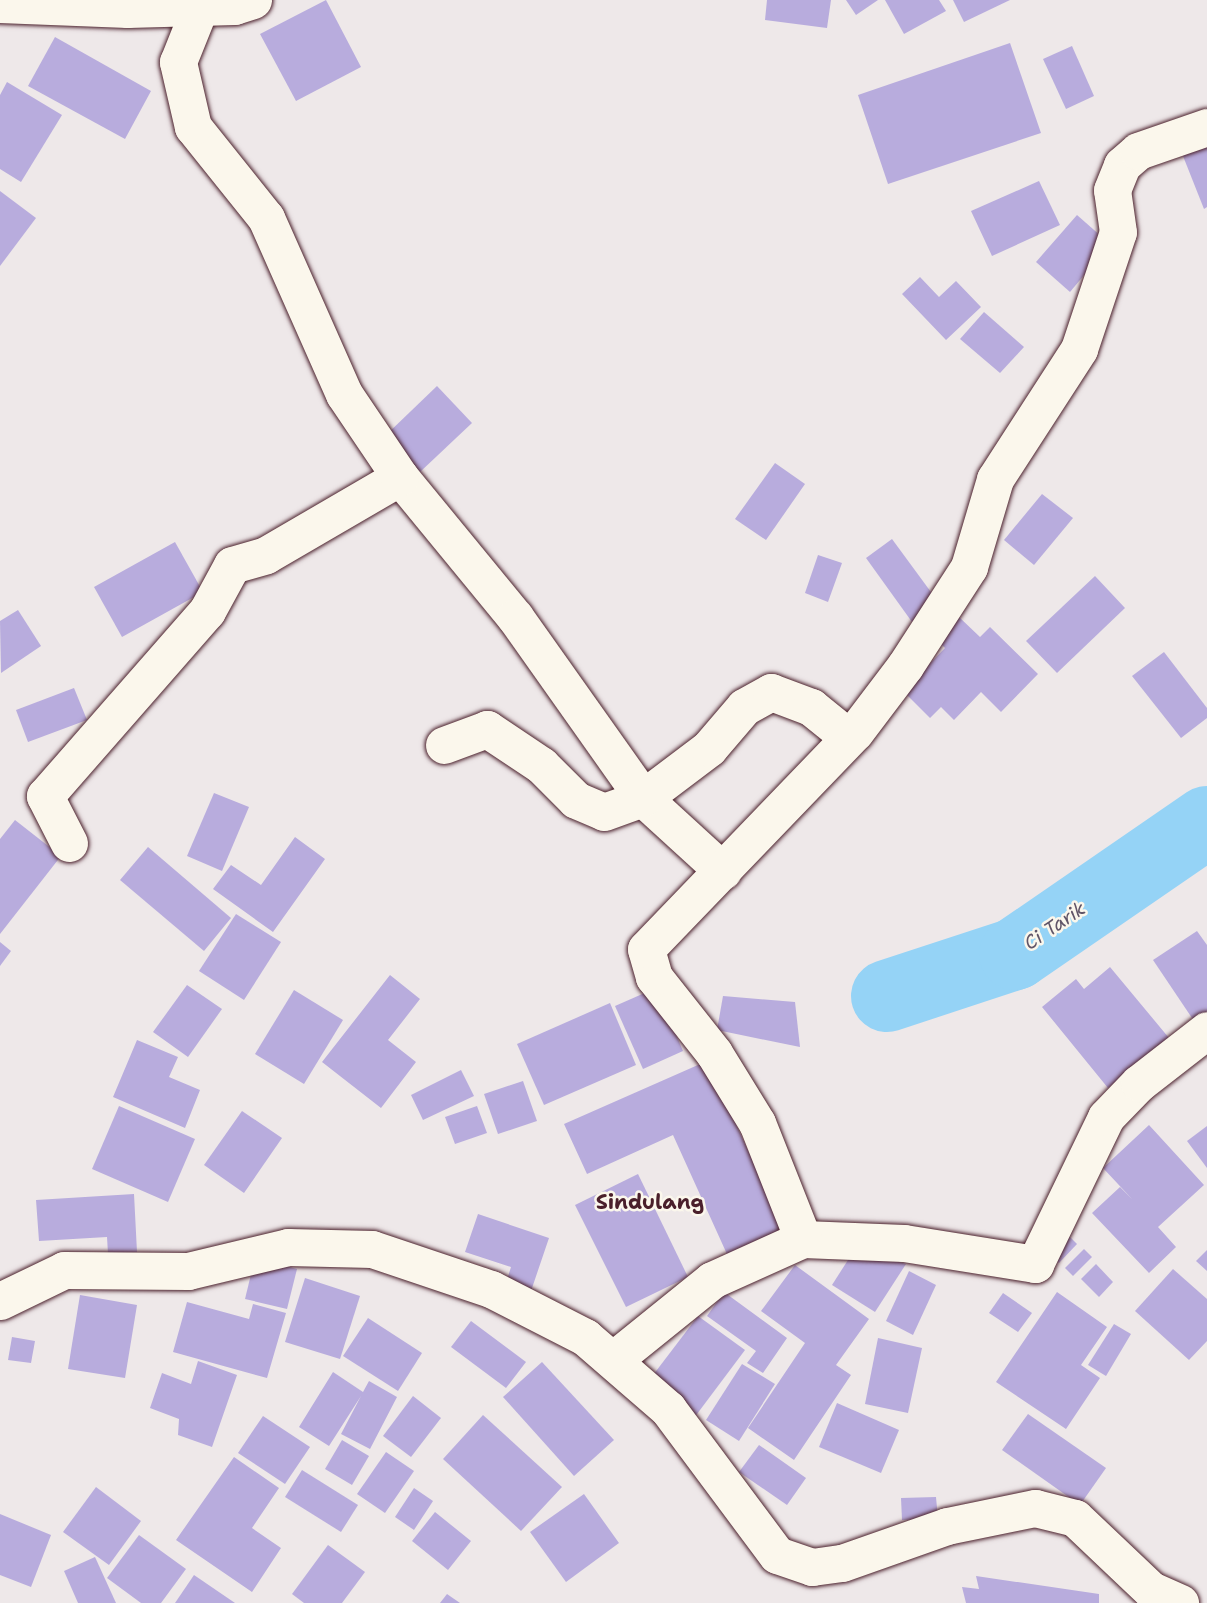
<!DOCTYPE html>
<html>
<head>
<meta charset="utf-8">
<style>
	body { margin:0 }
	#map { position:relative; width:1207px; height:1603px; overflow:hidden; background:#eee8e9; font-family:"Shantell Sans",sans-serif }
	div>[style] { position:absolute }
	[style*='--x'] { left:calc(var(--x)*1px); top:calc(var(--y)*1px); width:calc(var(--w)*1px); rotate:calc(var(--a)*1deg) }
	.river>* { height:72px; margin:-36px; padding:0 36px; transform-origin:36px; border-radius:36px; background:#95d3f6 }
	.building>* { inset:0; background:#b8acdd }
	.roads { filter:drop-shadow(0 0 2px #4a1f2b) drop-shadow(0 0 2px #4a1f2b) }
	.minor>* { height:37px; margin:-18.5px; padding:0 18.5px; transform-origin:18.5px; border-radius:18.5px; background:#fbf7ec }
	.tertiary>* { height:38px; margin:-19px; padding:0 19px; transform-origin:19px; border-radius:19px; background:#fbf7ec }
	span { translate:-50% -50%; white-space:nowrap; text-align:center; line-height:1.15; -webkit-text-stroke:5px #fbf7ec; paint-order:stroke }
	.water-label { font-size:19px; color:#605568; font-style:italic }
	.quarter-label { font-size:21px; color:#4a1f2b; font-weight:700 }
</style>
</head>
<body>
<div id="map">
	<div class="river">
		<i style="--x:887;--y:996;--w:135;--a:-18.2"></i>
		<i style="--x:1015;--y:954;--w:233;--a:-34.5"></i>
	</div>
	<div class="building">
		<i style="clip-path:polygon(326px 0,361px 67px,296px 101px,260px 34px)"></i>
		<i style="clip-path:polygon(767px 0,831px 0,827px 28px,765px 20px)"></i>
		<i style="clip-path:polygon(846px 0,878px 0,856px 15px)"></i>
		<i style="clip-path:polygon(885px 0,939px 0,946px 11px,904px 34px)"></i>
		<i style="clip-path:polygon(953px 0,1010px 0,964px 22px)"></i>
		<i style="clip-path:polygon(55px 37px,151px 91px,125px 139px,28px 86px)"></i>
		<i style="clip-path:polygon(1010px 43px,1041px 133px,888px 184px,858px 95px)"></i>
		<i style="clip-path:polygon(1072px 46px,1094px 96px,1066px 109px,1043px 59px)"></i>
		<i style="clip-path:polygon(7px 82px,62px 115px,21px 182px,0 169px,0 95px)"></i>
		<i style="clip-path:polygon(1207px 140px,1207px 207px,1204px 209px,1181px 151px)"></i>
		<i style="clip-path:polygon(1039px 181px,1060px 225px,992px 256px,971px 211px)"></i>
		<i style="clip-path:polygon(0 191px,36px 218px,0 266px)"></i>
		<i style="clip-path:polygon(1077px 215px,1110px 244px,1070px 292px,1036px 262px)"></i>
		<i style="clip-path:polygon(920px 277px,939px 297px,956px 281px,981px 307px,946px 340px,902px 294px)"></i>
		<i style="clip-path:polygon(984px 312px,1024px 347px,1000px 373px,960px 339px)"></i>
		<i style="clip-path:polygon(437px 386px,472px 423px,420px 472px,385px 436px)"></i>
		<i style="clip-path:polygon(775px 463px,805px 484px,766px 540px,735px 519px)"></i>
		<i style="clip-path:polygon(1042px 494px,1073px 518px,1034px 565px,1004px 540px)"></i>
		<i style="clip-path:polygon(892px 539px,939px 603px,912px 622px,866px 558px)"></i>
		<i style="clip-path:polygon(175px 542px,203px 592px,122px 637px,94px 587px)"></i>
		<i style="clip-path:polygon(818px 555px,842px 563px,828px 602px,805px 593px)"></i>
		<i style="clip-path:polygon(1095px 576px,1125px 608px,1057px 673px,1026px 641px)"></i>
		<i style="clip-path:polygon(18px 610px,41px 646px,1px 673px,0 621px)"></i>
		<i style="clip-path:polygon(959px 617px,980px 637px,990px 627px,1038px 674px,1001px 712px,981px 692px,954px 720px,941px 707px,930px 718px,903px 691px,945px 648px,937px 640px)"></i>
		<i style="clip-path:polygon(1164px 652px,1207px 708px,1207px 718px,1181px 738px,1132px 676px)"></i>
		<i style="clip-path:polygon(74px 688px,87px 720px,28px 742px,16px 710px)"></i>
		<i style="clip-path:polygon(214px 793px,249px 807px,222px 871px,187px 856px)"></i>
		<i style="clip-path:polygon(15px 820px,61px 856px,0 934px,0 839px)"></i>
		<i style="clip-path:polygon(295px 837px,325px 859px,273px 932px,213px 889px,231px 865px,261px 885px)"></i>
		<i style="clip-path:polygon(148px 847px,231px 918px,204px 951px,120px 880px)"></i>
		<i style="clip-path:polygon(236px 914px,281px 942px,244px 1000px,199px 971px)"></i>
		<i style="clip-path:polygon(1197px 931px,1207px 945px,1207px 1013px,1194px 1021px,1153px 960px)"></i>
		<i style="clip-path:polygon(0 942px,11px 951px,0 966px)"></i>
		<i style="clip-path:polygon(1110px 967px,1169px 1038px,1108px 1088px,1042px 1007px,1076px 979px,1084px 989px)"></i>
		<i style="clip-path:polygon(390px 975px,420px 999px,388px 1040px,416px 1062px,381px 1108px,322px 1062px)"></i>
		<i style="clip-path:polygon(187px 985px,222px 1009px,188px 1057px,153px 1032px)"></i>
		<i style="clip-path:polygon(656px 988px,683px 1051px,643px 1069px,615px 1006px)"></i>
		<i style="clip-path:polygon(294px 990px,343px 1020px,304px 1084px,255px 1054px)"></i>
		<i style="clip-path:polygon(723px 996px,795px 1002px,800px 1047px,717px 1030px)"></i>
		<i style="clip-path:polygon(610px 1003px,636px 1065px,544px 1105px,517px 1044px)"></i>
		<i style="clip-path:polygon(137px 1040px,178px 1057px,169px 1077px,200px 1090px,185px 1128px,113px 1097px)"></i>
		<i style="clip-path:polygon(707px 1061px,788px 1238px,731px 1263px,673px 1135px,587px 1174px,564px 1124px)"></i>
		<i style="clip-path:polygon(461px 1070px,474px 1096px,423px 1120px,411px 1095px)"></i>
		<i style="clip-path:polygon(523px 1081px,537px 1121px,498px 1134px,484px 1094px)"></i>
		<i style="clip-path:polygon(119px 1106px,195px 1139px,168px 1202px,92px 1169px)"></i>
		<i style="clip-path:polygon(477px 1106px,487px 1133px,455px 1144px,445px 1117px)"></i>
		<i style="clip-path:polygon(242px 1111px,282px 1138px,244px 1193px,204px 1165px)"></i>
		<i style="clip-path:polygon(1149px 1125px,1204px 1185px,1158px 1227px,1176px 1247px,1149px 1273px,1092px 1213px,1120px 1187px,1132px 1199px,1103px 1168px)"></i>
		<i style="clip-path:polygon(1207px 1126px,1207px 1168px,1187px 1141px)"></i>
		<i style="clip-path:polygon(638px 1174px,688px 1277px,626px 1307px,575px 1205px)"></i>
		<i style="clip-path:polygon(134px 1194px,137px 1252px,108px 1254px,107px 1237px,39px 1241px,36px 1200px)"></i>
		<i style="clip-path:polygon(478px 1214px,549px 1238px,531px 1291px,506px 1283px,511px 1267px,465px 1252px)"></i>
		<i style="clip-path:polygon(1066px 1233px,1077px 1244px,1059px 1263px,1047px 1252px)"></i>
		<i style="clip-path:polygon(855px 1249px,906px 1264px,875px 1312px,832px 1285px)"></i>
		<i style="clip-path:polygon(1084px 1249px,1092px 1257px,1073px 1276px,1065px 1268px)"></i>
		<i style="clip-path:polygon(1207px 1250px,1207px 1271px,1196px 1261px)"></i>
		<i style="clip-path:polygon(255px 1258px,297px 1269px,287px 1309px,245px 1299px)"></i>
		<i style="clip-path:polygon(1096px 1264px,1113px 1282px,1099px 1297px,1081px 1279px)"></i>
		<i style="clip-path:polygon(795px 1265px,869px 1319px,836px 1365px,851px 1375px,794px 1460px,748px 1428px,805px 1343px,761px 1311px)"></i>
		<i style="clip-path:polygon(1173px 1269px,1207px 1299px,1207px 1341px,1189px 1360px,1135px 1311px)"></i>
		<i style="clip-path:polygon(909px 1271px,936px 1285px,913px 1335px,886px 1321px)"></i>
		<i style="clip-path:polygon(305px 1278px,360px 1296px,340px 1359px,285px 1342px)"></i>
		<i style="clip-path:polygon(724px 1292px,787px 1338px,763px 1373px,747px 1363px,756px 1351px,707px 1316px)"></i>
		<i style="clip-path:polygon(1057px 1292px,1107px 1327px,1081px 1365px,1100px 1378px,1066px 1429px,996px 1382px)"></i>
		<i style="clip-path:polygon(1003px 1293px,1032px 1313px,1018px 1332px,989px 1313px)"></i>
		<i style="clip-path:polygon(80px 1295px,137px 1305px,125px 1378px,68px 1369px)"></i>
		<i style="clip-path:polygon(187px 1302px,249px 1319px,253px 1304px,286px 1313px,267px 1378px,173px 1352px)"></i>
		<i style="clip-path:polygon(698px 1316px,745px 1350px,694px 1418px,647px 1383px)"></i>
		<i style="clip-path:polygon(368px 1318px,422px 1353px,398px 1391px,343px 1356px)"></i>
		<i style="clip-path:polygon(471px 1321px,526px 1362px,506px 1388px,451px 1347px)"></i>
		<i style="clip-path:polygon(1114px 1324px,1131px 1334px,1106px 1376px,1088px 1365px)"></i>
		<i style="clip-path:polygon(12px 1337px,35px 1341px,31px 1363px,8px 1360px)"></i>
		<i style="clip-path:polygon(878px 1338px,922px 1348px,908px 1413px,865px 1404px)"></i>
		<i style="clip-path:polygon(198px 1361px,237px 1375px,212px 1447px,178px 1435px,179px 1419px,150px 1408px,162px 1373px,191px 1384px)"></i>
		<i style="clip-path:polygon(542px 1362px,614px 1440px,574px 1476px,503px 1397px)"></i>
		<i style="clip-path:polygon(742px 1364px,775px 1384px,739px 1441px,706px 1420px)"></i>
		<i style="clip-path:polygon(333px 1372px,363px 1392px,369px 1381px,397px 1397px,370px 1449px,341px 1434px,361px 1396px,329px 1446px,299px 1427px)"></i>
		<i style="clip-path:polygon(413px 1396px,441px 1418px,411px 1457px,383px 1436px)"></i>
		<i style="clip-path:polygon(837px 1403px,899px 1430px,881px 1473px,819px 1447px)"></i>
		<i style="clip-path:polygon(1028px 1414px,1106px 1468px,1080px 1505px,1002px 1450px)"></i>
		<i style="clip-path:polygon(483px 1415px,562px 1487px,521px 1531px,443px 1459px)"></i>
		<i style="clip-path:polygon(263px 1416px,310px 1447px,285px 1484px,238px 1453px)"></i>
		<i style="clip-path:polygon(342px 1440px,369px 1456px,352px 1485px,325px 1469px)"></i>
		<i style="clip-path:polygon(759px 1445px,806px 1478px,787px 1505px,739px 1472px)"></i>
		<i style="clip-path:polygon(386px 1452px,414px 1471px,385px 1513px,357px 1494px)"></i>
		<i style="clip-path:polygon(234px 1457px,279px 1488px,252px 1528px,281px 1548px,252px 1592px,176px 1540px)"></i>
		<i style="clip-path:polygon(302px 1470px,358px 1505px,341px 1532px,285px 1497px)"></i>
		<i style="clip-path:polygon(96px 1487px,141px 1521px,109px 1565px,63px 1532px)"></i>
		<i style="clip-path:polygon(414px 1488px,433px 1501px,414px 1530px,395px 1517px)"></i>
		<i style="clip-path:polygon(584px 1494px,619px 1543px,566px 1582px,530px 1532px)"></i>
		<i style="clip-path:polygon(936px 1497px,938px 1519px,902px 1520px,901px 1498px)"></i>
		<i style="clip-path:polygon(435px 1512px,471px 1541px,448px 1570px,412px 1541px)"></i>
		<i style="clip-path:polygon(0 1514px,51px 1535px,31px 1587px,0 1575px)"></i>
		<i style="clip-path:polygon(139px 1535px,186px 1569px,161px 1603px,141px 1603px,107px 1578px)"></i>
		<i style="clip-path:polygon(328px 1545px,365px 1572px,342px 1603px,304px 1603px,292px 1594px)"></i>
		<i style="clip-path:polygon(95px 1557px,116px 1603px,78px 1603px,64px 1571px)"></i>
		<i style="clip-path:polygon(194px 1575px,235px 1603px,175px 1603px)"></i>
		<i style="clip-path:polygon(976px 1576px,1099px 1594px,1099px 1603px,966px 1603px,962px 1587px,979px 1589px)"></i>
		<i style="clip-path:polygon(447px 1594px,460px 1603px,440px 1603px)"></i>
	</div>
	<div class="roads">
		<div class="minor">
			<i style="--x:400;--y:477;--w:181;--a:50.6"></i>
			<i style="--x:515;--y:617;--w:222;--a:54.7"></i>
			<i style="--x:643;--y:798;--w:108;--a:42.4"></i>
			<i style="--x:444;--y:745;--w:46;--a:-20.4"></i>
			<i style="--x:487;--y:729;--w:65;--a:33.7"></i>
			<i style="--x:541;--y:765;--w:49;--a:45"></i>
			<i style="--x:576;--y:800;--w:30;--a:23"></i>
			<i style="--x:604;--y:812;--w:41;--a:-19.7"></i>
			<i style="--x:643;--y:798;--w:83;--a:-37.1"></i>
			<i style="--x:709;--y:748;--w:54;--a:-49.5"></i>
			<i style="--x:744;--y:707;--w:31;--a:-29"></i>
			<i style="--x:771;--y:692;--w:43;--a:20.6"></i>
			<i style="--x:811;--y:707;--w:48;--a:39"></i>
			<i style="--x:69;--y:843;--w:53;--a:-117.1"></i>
			<i style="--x:45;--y:796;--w:246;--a:-48.8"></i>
			<i style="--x:207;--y:611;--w:52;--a:-61.5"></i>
			<i style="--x:232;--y:565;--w:35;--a:-16"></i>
			<i style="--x:266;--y:555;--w:155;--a:-30.2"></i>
			<i style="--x:400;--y:477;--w:100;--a:-124"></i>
			<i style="--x:344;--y:394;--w:193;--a:-113.9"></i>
			<i style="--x:266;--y:218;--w:117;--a:-128.7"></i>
			<i style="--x:193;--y:127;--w:67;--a:-103"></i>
			<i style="--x:178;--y:62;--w:59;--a:-68.2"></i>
			<i style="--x:803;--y:1239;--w:101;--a:2.3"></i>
			<i style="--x:904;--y:1243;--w:133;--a:9.1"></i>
			<i style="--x:1035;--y:1264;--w:163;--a:-64.2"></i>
			<i style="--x:1106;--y:1117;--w:47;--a:-45.9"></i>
			<i style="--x:1139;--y:1083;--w:86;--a:-37.9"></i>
			<i style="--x:0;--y:1301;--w:71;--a:-25.8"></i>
			<i style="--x:64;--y:1270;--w:124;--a:0.5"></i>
			<i style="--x:188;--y:1271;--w:103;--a:-13.5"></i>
			<i style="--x:288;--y:1247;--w:84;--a:1.4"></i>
			<i style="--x:372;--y:1249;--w:126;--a:18.6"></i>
			<i style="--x:491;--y:1289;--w:106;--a:27.1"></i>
			<i style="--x:585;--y:1337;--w:110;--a:40.9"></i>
			<i style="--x:668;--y:1409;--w:182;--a:53.3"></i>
			<i style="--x:777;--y:1555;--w:37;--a:19"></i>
			<i style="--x:812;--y:1567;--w:30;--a:-8"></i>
			<i style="--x:842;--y:1563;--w:111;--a:-19.4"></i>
			<i style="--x:947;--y:1526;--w:90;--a:-11.6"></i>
			<i style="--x:1035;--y:1508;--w:41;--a:14"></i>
			<i style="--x:1075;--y:1518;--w:105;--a:43.5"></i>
			<i style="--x:1151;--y:1590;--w:32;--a:24"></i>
			<i style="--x:613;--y:1360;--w:127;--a:-38.9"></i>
			<i style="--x:712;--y:1280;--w:100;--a:-24.3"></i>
			<i style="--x:803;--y:1239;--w:125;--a:-111.6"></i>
			<i style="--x:757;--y:1123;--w:82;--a:-121.6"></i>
			<i style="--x:714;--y:1053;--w:97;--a:-128.3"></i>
			<i style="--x:654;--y:977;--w:29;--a:-106"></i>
			<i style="--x:646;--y:949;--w:301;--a:-46.1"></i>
			<i style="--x:855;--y:732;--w:83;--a:-52.9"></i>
			<i style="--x:905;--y:666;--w:118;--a:-57.1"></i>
			<i style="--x:969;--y:567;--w:92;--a:-73.5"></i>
			<i style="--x:995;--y:479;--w:155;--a:-57.1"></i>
			<i style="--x:1079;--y:349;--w:123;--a:-71.6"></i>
			<i style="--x:1118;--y:232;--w:42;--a:-98.1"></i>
			<i style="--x:1112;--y:190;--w:27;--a:-68"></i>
			<i style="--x:1122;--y:165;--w:21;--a:-41"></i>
			<i style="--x:1138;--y:151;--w:73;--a:-19.2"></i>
		</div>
		<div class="tertiary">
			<i style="--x:0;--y:4;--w:128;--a:2.2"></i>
			<i style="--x:128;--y:9;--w:107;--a:-1.6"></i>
			<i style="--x:235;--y:6;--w:19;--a:-18"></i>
		</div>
	</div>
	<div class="water-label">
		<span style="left:1055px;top:926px;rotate:-34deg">Ci Tarik</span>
	</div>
	<div class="quarter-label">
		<span style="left:650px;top:1202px">Sindulang</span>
	</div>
</div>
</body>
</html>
